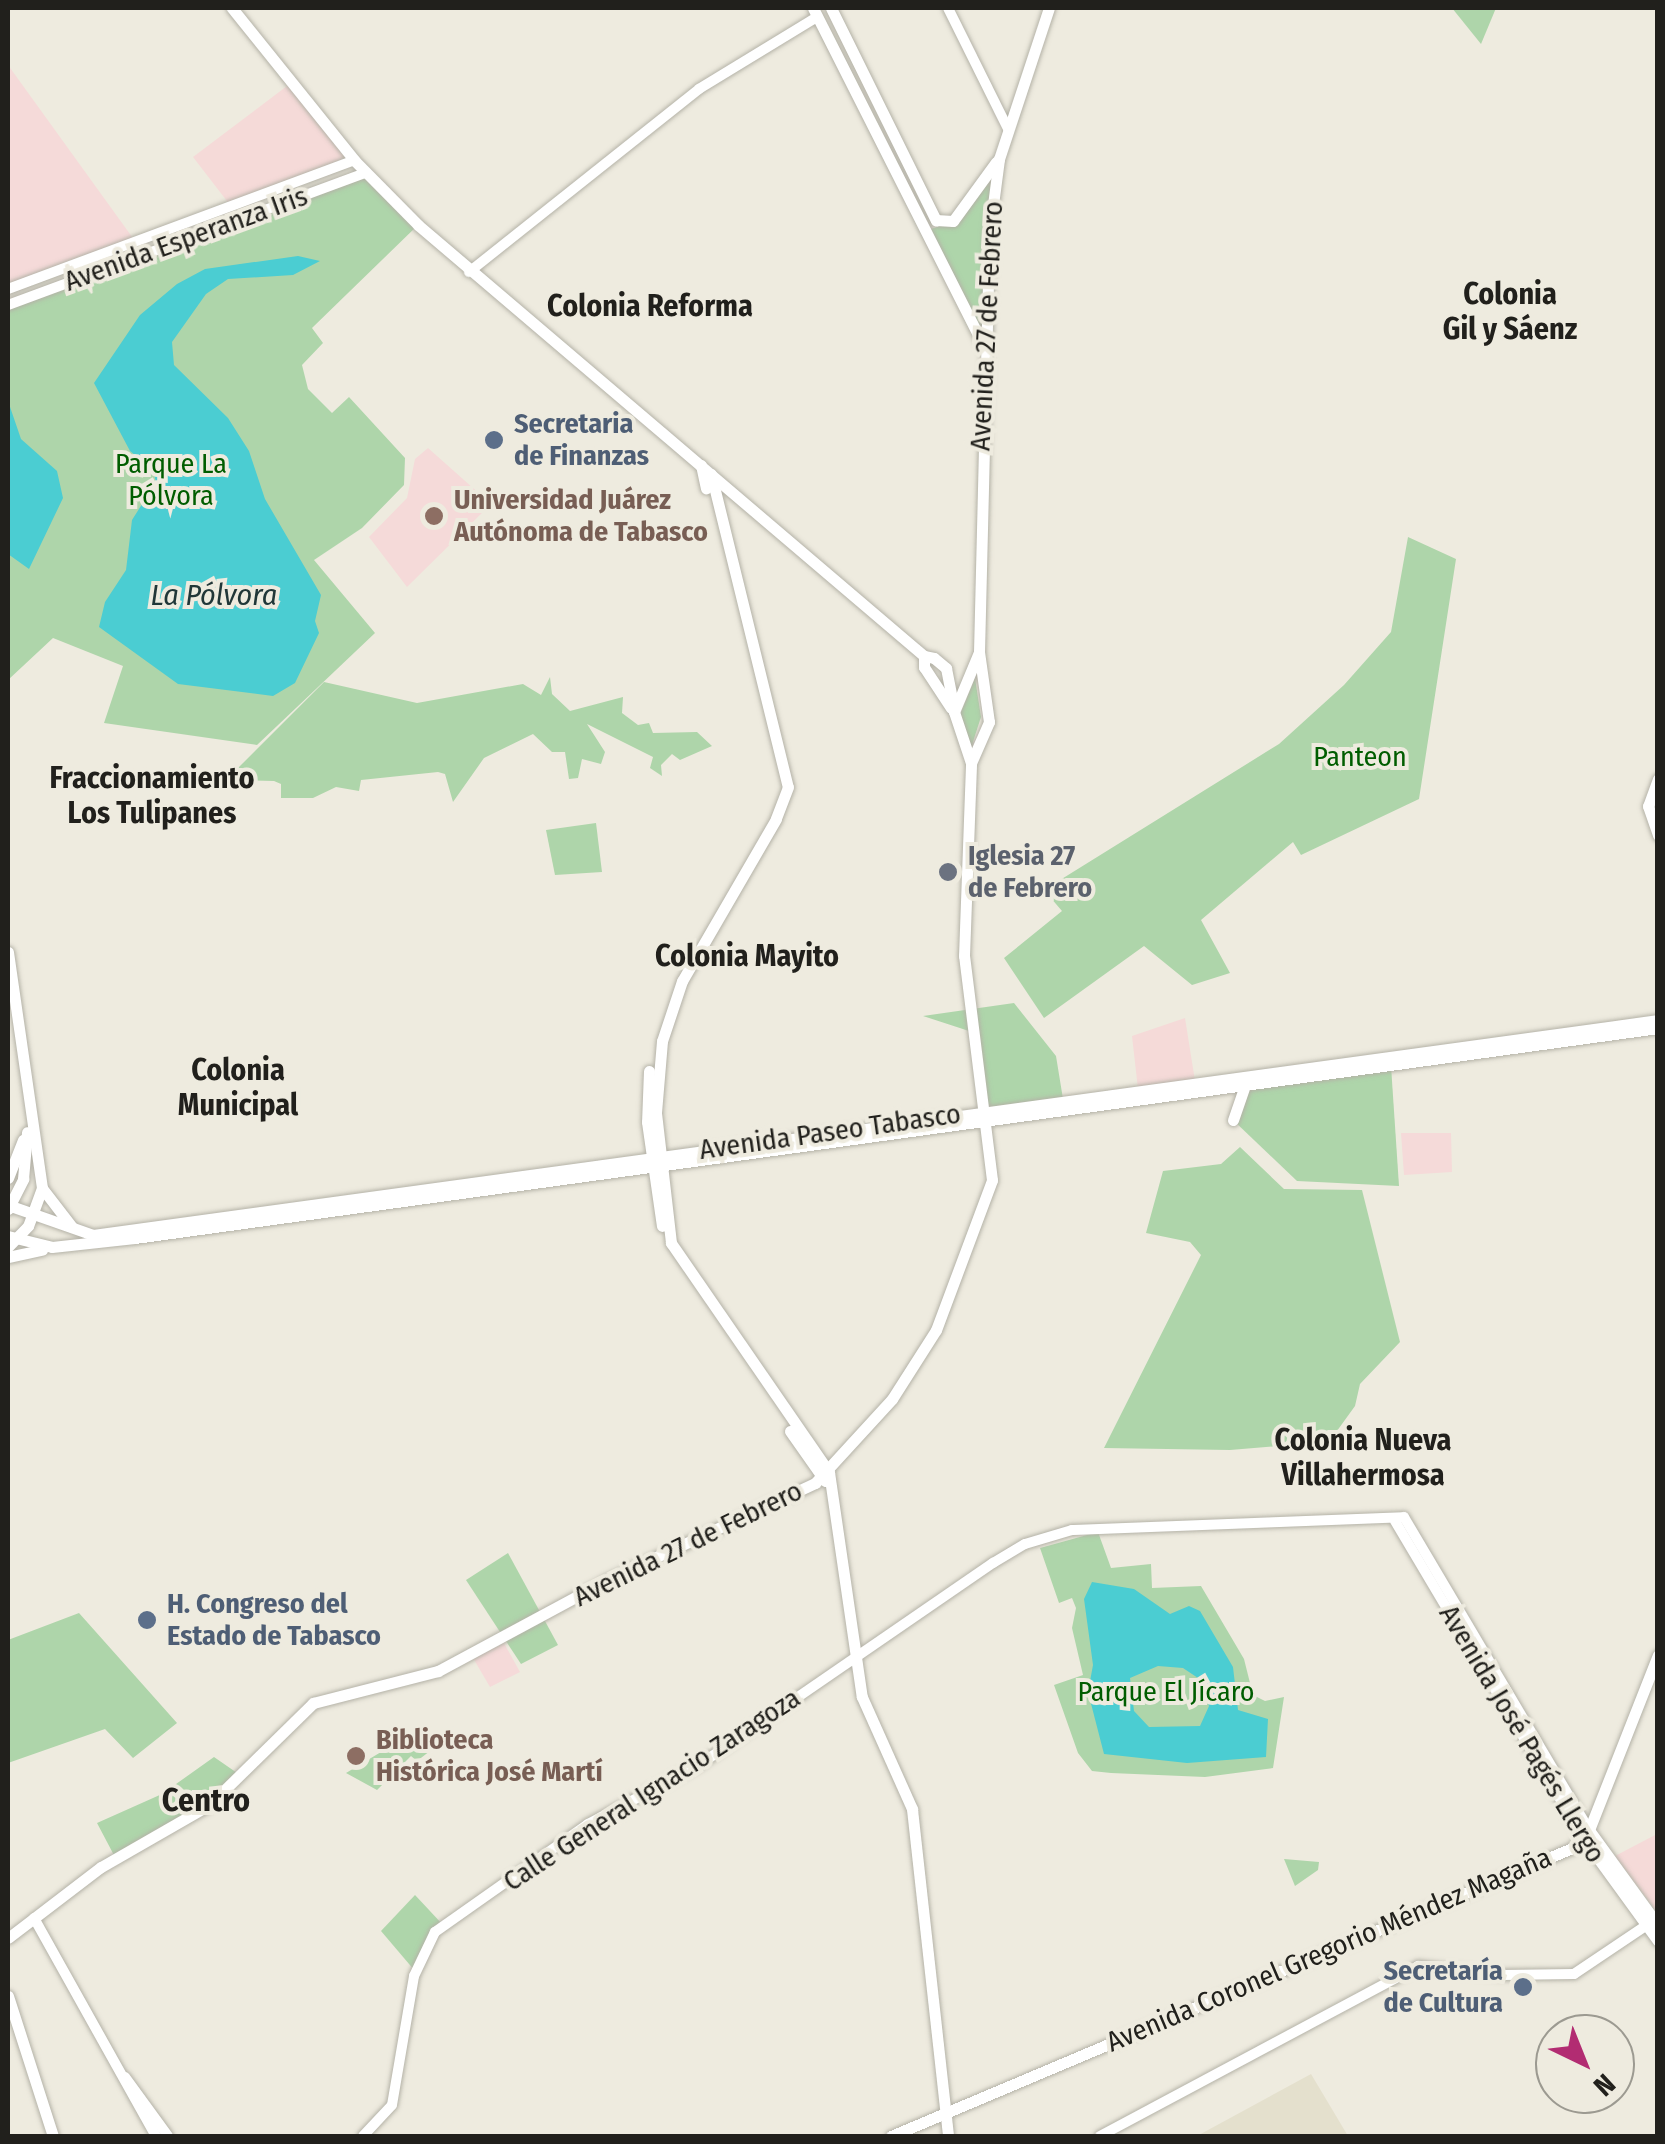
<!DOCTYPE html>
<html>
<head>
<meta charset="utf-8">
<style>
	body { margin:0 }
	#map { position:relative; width:1665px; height:2144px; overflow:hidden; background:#eeebdf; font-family:"Fira Sans Condensed",sans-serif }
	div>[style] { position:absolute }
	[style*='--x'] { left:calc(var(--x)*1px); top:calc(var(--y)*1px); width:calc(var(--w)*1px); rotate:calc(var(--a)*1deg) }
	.commercial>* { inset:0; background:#f5dad8 }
	.built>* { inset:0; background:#e4e0cd }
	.education>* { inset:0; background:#f5dad9 }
	.green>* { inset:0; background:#aed5aa }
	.water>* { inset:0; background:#4bcdd2 }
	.roads { filter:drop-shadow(0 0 2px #b4b2a7) drop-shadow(0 0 2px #b4b2a7) }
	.tertiary>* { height:10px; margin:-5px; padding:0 5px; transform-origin:5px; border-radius:5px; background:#fff }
	.secondary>* { height:11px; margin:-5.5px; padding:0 5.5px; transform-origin:5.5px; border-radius:5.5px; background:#fff }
	.dots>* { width:28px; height:28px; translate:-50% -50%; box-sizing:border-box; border:5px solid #eeebdf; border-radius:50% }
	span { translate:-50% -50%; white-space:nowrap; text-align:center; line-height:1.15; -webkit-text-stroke:8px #eeebdf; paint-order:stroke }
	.street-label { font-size:28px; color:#21201c }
	.service-label { font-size:28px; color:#4e5e75; font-weight:700 }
	.left { translate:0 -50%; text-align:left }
	.right { translate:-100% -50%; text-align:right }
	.park-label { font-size:28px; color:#005d00 }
	.education-label { font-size:28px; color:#785e54; font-weight:700 }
	.worship-label { font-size:28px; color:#5b616d; font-weight:700 }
	.neighbourhood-label { font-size:30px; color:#21201c; font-weight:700 }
	.water-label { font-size:30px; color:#213738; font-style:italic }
	.quarter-label { font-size:32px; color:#21201c; font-weight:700 }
	.frame { position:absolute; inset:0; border:10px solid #21201c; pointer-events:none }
	.north { position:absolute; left:1535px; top:2014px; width:100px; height:100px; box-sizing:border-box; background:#eeebdf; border:2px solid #9c9a91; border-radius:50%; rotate:137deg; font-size:28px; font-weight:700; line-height:40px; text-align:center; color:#21201c }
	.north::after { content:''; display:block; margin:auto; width:35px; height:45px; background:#b22c72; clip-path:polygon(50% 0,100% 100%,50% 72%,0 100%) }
</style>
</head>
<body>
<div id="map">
	<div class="commercial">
		<i style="clip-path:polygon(291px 83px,354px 160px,230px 205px,193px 157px)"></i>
		<i style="clip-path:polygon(1185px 1018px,1195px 1081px,1138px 1089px,1132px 1036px)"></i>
		<i style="clip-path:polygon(1657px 1834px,1657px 1912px,1615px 1856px)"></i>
	</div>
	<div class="built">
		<i style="clip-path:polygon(1311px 2074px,1348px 2136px,1197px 2136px)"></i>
	</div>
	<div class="education">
		<i style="clip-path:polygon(8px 65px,135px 241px,8px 289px)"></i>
		<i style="clip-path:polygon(428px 448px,491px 504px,407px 587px,369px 537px,407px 498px,415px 459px)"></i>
		<i style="clip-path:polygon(1401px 1133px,1451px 1133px,1452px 1172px,1404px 1175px)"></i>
		<i style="clip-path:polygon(504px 1643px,520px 1672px,490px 1687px,473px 1658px)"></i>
	</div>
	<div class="green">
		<i style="clip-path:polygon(1452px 8px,1496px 8px,1481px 44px)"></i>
		<i style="clip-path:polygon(999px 159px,982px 344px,924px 231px,947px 224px)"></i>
		<i style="clip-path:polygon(365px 173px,418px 225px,312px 328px,323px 343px,302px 365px,308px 389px,332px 413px,349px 397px,405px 458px,404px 485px,362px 528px,314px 560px,375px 633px,257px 745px,104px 723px,123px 666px,53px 638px,8px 680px,8px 305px)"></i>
		<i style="clip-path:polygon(1408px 537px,1456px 559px,1419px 799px,1301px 855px,1293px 842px,1201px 920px,1230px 973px,1192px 985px,1144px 946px,1044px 1018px,1004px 958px,1062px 911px,1044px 890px,1279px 744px,1344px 685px,1391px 632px)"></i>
		<i style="clip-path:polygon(550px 677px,552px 694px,570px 711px,623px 697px,622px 713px,638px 725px,649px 723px,653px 733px,697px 732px,712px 746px,680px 760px,672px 754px,661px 765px,662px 776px,650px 768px,653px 757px,587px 724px,605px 752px,601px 764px,582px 759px,578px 778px,569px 779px,565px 752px,552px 752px,533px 734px,484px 758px,453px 802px,445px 774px,438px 772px,361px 780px,359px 791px,336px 787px,313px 798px,281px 798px,281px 784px,274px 781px,226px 780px,324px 682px,417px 703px,523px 684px,541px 695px)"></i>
		<i style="clip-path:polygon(975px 678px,981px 717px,971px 748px,959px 717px)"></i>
		<i style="clip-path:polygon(596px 823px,602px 872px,555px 875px,546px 830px)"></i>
		<i style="clip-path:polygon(1014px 1003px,1056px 1056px,1063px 1099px,984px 1109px,969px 1031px,923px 1016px)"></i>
		<i style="clip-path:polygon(1391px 1066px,1399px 1186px,1297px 1181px,1233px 1120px,1245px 1085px)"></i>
		<i style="clip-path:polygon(1240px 1147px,1284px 1189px,1362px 1190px,1400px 1342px,1360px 1384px,1355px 1406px,1329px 1442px,1230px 1450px,1104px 1448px,1201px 1255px,1190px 1242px,1146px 1233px,1163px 1171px,1221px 1164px)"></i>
		<i style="clip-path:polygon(1098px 1532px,1111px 1568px,1151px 1564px,1152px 1588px,1201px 1586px,1244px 1659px,1253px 1695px,1265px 1701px,1284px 1697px,1273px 1768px,1205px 1777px,1111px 1773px,1092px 1771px,1078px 1753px,1054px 1685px,1083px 1675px,1072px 1628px,1076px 1608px,1072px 1598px,1059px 1603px,1040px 1548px)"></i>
		<i style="clip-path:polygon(508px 1553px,558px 1645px,521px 1664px,466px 1580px)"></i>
		<i style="clip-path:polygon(79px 1613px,177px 1723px,133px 1758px,105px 1729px,8px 1763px,8px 1640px)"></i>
		<i style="clip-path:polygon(432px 1737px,439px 1744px,417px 1761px,411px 1756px,377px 1790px,346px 1773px,396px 1743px)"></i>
		<i style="clip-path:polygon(214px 1757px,240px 1775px,209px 1805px,116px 1859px,97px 1823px,162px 1794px)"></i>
		<i style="clip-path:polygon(1284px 1859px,1319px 1862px,1318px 1870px,1295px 1886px)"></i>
		<i style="clip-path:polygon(415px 1895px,444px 1926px,415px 1971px,381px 1931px)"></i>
	</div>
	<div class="water">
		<i style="clip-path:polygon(298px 256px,320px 261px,293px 275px,228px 279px,206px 294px,172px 342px,174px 365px,228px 418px,249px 451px,265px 499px,321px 595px,315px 621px,319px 633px,295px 683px,273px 696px,178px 684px,99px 627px,105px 602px,126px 570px,132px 520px,156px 482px,153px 470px,130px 451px,94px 383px,140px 315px,177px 284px,205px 269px)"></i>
		<i style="clip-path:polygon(8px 401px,21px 439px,57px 471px,63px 498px,29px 569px,8px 554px)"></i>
		<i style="clip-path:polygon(evenodd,1092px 1582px,1134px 1589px,1170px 1614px,1189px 1606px,1200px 1611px,1233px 1667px,1238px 1710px,1268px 1719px,1266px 1757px,1187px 1763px,1104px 1754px,1088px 1692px,1093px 1665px,1084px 1599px,1092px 1582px,1158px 1666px,1183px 1668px,1198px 1678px,1209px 1706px,1200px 1726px,1149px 1727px,1134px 1711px,1130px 1678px,1158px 1666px)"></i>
	</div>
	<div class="roads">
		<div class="tertiary">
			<i style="--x:948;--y:8;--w:135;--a:63.6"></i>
			<i style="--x:469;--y:272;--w:294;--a:-38.5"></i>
			<i style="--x:699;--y:89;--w:138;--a:-31.4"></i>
			<i style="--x:8;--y:289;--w:369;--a:-20.4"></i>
			<i style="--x:8;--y:305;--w:381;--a:-20.3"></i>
			<i style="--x:1395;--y:1521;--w:370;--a:59.3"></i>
			<i style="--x:34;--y:1918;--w:250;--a:60.8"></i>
			<i style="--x:125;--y:2077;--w:73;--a:53.9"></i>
			<i style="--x:363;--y:2136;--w:42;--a:-46.9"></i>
			<i style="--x:392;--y:2105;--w:131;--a:-80.3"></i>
			<i style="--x:414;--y:1976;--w:49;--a:-64.5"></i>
			<i style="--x:435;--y:1932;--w:187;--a:-35.2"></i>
			<i style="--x:588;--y:1824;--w:126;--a:-28"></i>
			<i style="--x:699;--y:1765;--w:357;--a:-34.5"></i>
			<i style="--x:993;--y:1563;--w:37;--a:-31"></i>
			<i style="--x:1025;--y:1544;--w:49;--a:-16.6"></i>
			<i style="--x:1072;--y:1530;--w:332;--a:-2.2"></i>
			<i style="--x:1404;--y:1517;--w:364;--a:59.4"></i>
			<i style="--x:1100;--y:2136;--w:361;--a:-28.1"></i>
			<i style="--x:1418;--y:1966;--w:84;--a:6.1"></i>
			<i style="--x:1502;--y:1975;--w:72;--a:-0.8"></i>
			<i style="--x:1574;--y:1974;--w:95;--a:-33.9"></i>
		</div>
		<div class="secondary">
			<i style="--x:232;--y:8;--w:195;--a:51.2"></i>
			<i style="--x:354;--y:160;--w:91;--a:45.4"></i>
			<i style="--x:418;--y:225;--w:665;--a:40.42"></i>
			<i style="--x:924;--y:656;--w:10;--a:11"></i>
			<i style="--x:934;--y:658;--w:16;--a:40"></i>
			<i style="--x:946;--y:668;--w:33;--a:79"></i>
			<i style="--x:813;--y:8;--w:375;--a:63.2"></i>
			<i style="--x:831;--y:8;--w:237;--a:63.7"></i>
			<i style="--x:936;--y:220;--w:17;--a:3"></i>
			<i style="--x:953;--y:221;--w:73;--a:-53.9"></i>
			<i style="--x:701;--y:465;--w:24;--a:78"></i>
			<i style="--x:711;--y:474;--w:322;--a:76.2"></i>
			<i style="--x:788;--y:787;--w:34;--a:111"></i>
			<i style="--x:776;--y:819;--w:187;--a:120.1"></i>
			<i style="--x:682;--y:981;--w:63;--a:108.4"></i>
			<i style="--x:662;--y:1041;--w:72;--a:94.8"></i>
			<i style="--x:656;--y:1113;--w:131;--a:83.4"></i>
			<i style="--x:671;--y:1243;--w:278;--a:55.4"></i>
			<i style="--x:829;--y:1472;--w:227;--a:81.7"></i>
			<i style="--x:862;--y:1697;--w:123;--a:65.9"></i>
			<i style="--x:912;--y:1809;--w:329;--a:83.7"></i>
			<i style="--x:924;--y:656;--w:11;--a:90"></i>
			<i style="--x:924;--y:667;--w:49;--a:56.6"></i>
			<i style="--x:971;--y:763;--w:45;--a:-66.3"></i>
			<i style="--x:989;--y:722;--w:71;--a:-98.1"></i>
			<i style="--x:979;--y:652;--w:417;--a:-88.6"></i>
			<i style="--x:989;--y:235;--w:77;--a:-82.5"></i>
			<i style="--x:999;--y:159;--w:159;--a:-71.7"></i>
			<i style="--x:1658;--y:779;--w:29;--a:110"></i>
			<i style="--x:1648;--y:806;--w:31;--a:71"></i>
			<i style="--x:8;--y:952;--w:238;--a:81.8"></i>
			<i style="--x:42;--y:1188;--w:40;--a:110.2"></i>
			<i style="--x:28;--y:1226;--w:29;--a:134"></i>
			<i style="--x:649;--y:1071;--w:51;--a:92.2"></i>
			<i style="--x:647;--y:1122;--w:105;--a:81.8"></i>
			<i style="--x:1233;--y:1120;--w:37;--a:-71"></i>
			<i style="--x:8;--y:1178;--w:41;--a:-68.5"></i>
			<i style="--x:42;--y:1188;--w:49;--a:52.4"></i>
			<i style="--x:8;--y:1205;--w:90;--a:19.4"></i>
			<i style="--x:93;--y:1235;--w:1580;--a:-7.82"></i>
			<i style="--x:8;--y:1209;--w:34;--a:-63"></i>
			<i style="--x:23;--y:1179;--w:47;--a:-85.1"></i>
			<i style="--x:8;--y:1236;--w:45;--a:14"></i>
			<i style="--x:52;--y:1247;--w:83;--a:-6.2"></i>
			<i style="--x:135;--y:1238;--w:1537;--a:-7.85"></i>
			<i style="--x:8;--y:1257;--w:35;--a:-12"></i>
			<i style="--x:790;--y:1431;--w:61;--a:55"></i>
			<i style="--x:1589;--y:1830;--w:117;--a:54"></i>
			<i style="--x:1584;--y:1839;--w:126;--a:54"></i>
			<i style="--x:8;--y:1938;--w:117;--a:-37.4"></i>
			<i style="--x:101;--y:1867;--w:125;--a:-29.9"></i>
			<i style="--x:209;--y:1805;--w:146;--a:-44.4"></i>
			<i style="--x:313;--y:1703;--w:129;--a:-14.4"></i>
			<i style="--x:438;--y:1671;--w:192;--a:-28.3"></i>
			<i style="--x:607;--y:1580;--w:230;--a:-25"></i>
			<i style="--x:815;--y:1483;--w:114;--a:-47.5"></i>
			<i style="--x:892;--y:1399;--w:82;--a:-57.5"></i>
			<i style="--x:936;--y:1330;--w:160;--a:-69.5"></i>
			<i style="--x:992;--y:1180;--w:226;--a:-97.1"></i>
			<i style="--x:964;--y:956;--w:193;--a:-87.9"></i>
			<i style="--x:971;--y:763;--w:54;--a:-108.4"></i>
			<i style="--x:954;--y:712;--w:65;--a:-67.4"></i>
			<i style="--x:8;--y:1996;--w:147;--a:72.2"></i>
			<i style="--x:891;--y:2136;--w:739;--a:-22.92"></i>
			<i style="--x:1572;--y:1848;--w:25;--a:-47"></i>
			<i style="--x:1589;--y:1830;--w:188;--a:-68.5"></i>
		</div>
	</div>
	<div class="dots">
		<i style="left:494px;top:440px;background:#5c6f8a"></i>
		<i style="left:434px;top:516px;background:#8d6e63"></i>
		<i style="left:948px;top:872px;background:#6b7280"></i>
		<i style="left:147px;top:1620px;background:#5c6f8a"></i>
		<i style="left:356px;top:1756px;background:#8d6e63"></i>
		<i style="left:1523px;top:1987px;background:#5c6f8a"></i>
	</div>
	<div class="street-label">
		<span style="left:186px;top:239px;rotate:-20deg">Avenida Esperanza Iris</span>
		<span style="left:987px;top:326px;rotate:-87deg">Avenida 27 de Febrero</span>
		<span style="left:830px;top:1132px;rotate:-8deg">Avenida Paseo Tabasco</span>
		<span style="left:688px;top:1544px;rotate:-26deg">Avenida 27 de Febrero</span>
		<span style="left:1522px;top:1734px;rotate:59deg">Avenida José Pagés Llergo</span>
		<span style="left:652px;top:1790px;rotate:-33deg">Calle General Ignacio Zaragoza</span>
		<span style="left:1329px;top:1950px;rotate:-23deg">Avenida Coronel Gregorio Méndez Magaña</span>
	</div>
	<div class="service-label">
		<span class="left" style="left:514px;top:440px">Secretaria<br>de Finanzas</span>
		<span class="left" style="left:167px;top:1620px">H. Congreso del<br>Estado de Tabasco</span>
		<span class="right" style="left:1503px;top:1987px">Secretaría<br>de Cultura</span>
	</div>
	<div class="park-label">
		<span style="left:171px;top:480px">Parque La<br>Pólvora</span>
		<span style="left:1360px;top:757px">Panteon</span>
		<span style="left:1166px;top:1692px">Parque El Jícaro</span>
	</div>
	<div class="education-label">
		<span class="left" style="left:454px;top:516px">Universidad Juárez<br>Autónoma de Tabasco</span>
		<span class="left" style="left:376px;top:1756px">Biblioteca<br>Histórica José Martí</span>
	</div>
	<div class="worship-label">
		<span class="left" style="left:968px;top:872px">Iglesia 27<br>de Febrero</span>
	</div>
	<div class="neighbourhood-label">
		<span style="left:1510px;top:311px">Colonia<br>Gil y Sáenz</span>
		<span style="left:650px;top:306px">Colonia Reforma</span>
		<span style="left:152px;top:795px">Fraccionamiento<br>Los Tulipanes</span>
		<span style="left:747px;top:956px">Colonia Mayito</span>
		<span style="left:238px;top:1087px">Colonia<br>Municipal</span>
		<span style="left:1363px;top:1457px">Colonia Nueva<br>Villahermosa</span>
	</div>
	<div class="water-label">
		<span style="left:214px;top:595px">La Pólvora</span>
	</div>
	<div class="quarter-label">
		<span style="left:206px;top:1800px">Centro</span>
	</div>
	<div class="frame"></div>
	<div class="north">N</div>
</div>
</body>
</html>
